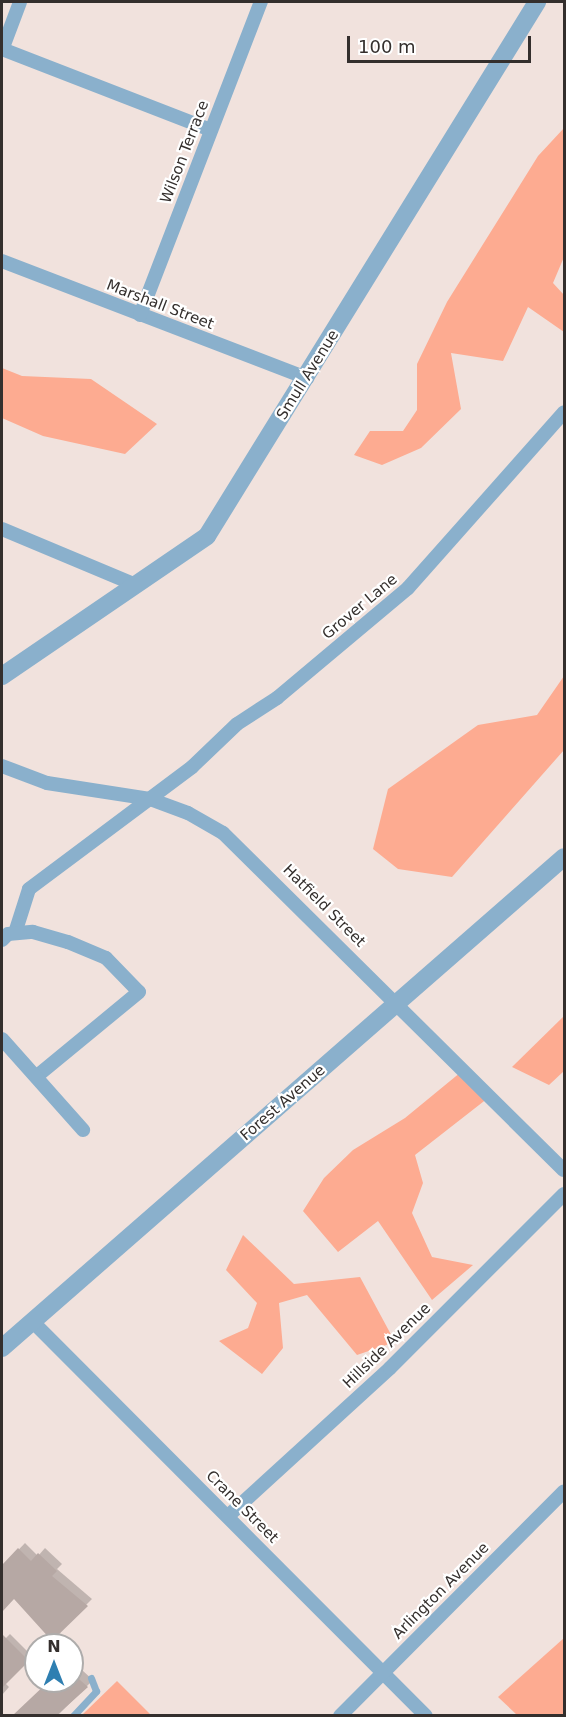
<!DOCTYPE html>
<html>
<head>
<meta charset="utf-8">
<style>
	body { margin:0 }
	#map { position:relative; width:566px; height:1717px; overflow:hidden; background:#f1e2dd; font-family:"DejaVu Sans",sans-serif }
	div>[style] { position:absolute }
	[style*='--x'] { left:calc(var(--x)*1px); top:calc(var(--y)*1px); width:calc(var(--w)*1px); rotate:calc(var(--a)*1deg) }
	.green>* { inset:0; background:#fdab91 }
	.shadow>* { inset:0; background:#0003 }
	.building>* { inset:0; background:#b6a8a4 }
	.service>* { height:7px; margin:-3.5px; padding:0 3.5px; transform-origin:3.5px; border-radius:3.5px; background:#8ab0cc }
	.minor>* { height:14px; margin:-7px; padding:0 7px; transform-origin:7px; border-radius:7px; background:#8ab0cc }
	.tertiary>* { height:18px; margin:-9px; padding:0 9px; transform-origin:9px; border-radius:9px; background:#8ab0cc }
	span { translate:-50% -50%; white-space:nowrap; text-align:center; line-height:1.15; -webkit-text-stroke:4.5px #fff; paint-order:stroke }
	.street-label { font-size:15px; color:#342f2d }
	.frame { position:absolute; inset:0; border:3px solid #342f2d; pointer-events:none }
	.north { position:absolute; left:24px; top:1633px; width:60px; height:60px; box-sizing:border-box; background:#fff; border:2px solid #aeacab; border-radius:50%; rotate:0deg; font-size:16px; font-weight:700; line-height:24px; text-align:center; color:#342f2d }
	.north::after { content:''; display:block; margin:auto; width:21px; height:27px; background:#2f7fb1; clip-path:polygon(50% 0,100% 100%,50% 72%,0 100%) }
	.scale { position:absolute; left:347px; top:36px; width:184px; height:27px; box-sizing:border-box; border:3px solid #342f2d; border-top:0; padding-left:8px; font-size:18px; line-height:21px; white-space:nowrap; color:#342f2d; -webkit-text-stroke:4px #fff; paint-order:stroke }
</style>
</head>
<body>
<div id="map">
	<div class="green">
		<i style="clip-path:polygon(564px 128px,564px 257px,553px 283px,564px 295px,564px 332px,528px 307px,503px 361px,451px 353px,461px 409px,421px 448px,382px 465px,354px 455px,370px 431px,403px 431px,417px 410px,417px 364px,447px 302px,538px 156px)"></i>
		<i style="clip-path:polygon(2px 368px,22px 376px,91px 379px,157px 424px,125px 454px,43px 436px,2px 418px)"></i>
		<i style="clip-path:polygon(564px 676px,564px 750px,452px 877px,398px 869px,373px 849px,388px 789px,478px 725px,537px 715px)"></i>
		<i style="clip-path:polygon(564px 1016px,564px 1071px,549px 1085px,512px 1067px)"></i>
		<i style="clip-path:polygon(461px 1072px,488px 1098px,415px 1155px,423px 1183px,412px 1213px,432px 1257px,473px 1265px,432px 1300px,378px 1221px,338px 1252px,303px 1211px,324px 1178px,353px 1150px,405px 1118px)"></i>
		<i style="clip-path:polygon(243px 1235px,294px 1284px,360px 1277px,395px 1342px,357px 1355px,307px 1295px,279px 1303px,283px 1348px,262px 1374px,219px 1341px,248px 1328px,257px 1303px,226px 1270px)"></i>
		<i style="clip-path:polygon(564px 1638px,564px 1715px,517px 1715px,498px 1697px)"></i>
		<i style="clip-path:polygon(117px 1681px,151px 1715px,82px 1715px)"></i>
	</div>
	<div class="shadow">
		<i style="clip-path:polygon(25px 1543px,38px 1556px,45px 1548px,62px 1564px,57px 1569px,92px 1599px,52px 1639px,15px 1596px,2px 1609px,2px 1567px)"></i>
		<i style="clip-path:polygon(10px 1634px,32px 1656px,5px 1683px,9px 1687px,2px 1695px,2px 1642px)"></i>
		<i style="clip-path:polygon(72px 1661px,93px 1680px,57px 1716px,18px 1716px,49px 1681px,72px 1681px)"></i>
	</div>
	<div class="building">
		<i style="clip-path:polygon(18px 1548px,31px 1561px,38px 1553px,57px 1571px,52px 1576px,88px 1606px,52px 1641px,14px 1599px,2px 1612px,2px 1565px)"></i>
		<i style="clip-path:polygon(2px 1634px,29px 1661px,2px 1688px)"></i>
		<i style="clip-path:polygon(72px 1673px,88px 1687px,56px 1716px,12px 1716px,49px 1681px,72px 1681px)"></i>
	</div>
	<div class="service">
		<i style="--x:73;--y:1716;--w:34;--a:-47"></i>
		<i style="--x:96;--y:1691;--w:14;--a:-111"></i>
	</div>
	<div class="minor">
		<i style="--x:2;--y:49;--w:224;--a:21.2"></i>
		<i style="--x:2;--y:50;--w:51;--a:-69.4"></i>
		<i style="--x:2;--y:261;--w:327;--a:21"></i>
		<i style="--x:140;--y:315;--w:336;--a:-68.9"></i>
		<i style="--x:2;--y:529;--w:145;--a:22.7"></i>
		<i style="--x:2;--y:766;--w:48;--a:20.7"></i>
		<i style="--x:47;--y:783;--w:104;--a:8.8"></i>
		<i style="--x:150;--y:799;--w:40;--a:20.2"></i>
		<i style="--x:188;--y:813;--w:40;--a:29.7"></i>
		<i style="--x:223;--y:833;--w:479;--a:44.7"></i>
		<i style="--x:15;--y:933;--w:46;--a:-72.3"></i>
		<i style="--x:29;--y:889;--w:204;--a:-36.8"></i>
		<i style="--x:192;--y:767;--w:62;--a:-43.7"></i>
		<i style="--x:237;--y:724;--w:48;--a:-33"></i>
		<i style="--x:277;--y:698;--w:171;--a:-40"></i>
		<i style="--x:408;--y:588;--w:235;--a:-48.4"></i>
		<i style="--x:2;--y:940;--w:8;--a:-45"></i>
		<i style="--x:8;--y:934;--w:25;--a:-5"></i>
		<i style="--x:33;--y:932;--w:36;--a:16"></i>
		<i style="--x:68;--y:942;--w:41;--a:22.8"></i>
		<i style="--x:106;--y:958;--w:47;--a:45.9"></i>
		<i style="--x:139;--y:992;--w:132;--a:140.5"></i>
		<i style="--x:2;--y:1039;--w:122;--a:48.3"></i>
		<i style="--x:33;--y:1322;--w:556;--a:45.07"></i>
		<i style="--x:228;--y:1516;--w:219;--a:-42.4"></i>
		<i style="--x:390;--y:1368;--w:246;--a:-45"></i>
		<i style="--x:340;--y:1716;--w:317;--a:-45.1"></i>
	</div>
	<div class="tertiary">
		<i style="--x:2;--y:676;--w:248;--a:-34.3"></i>
		<i style="--x:207;--y:536;--w:628;--a:-58.28"></i>
		<i style="--x:2;--y:1348;--w:746;--a:-41.14"></i>
	</div>
	<div class="street-label">
		<span style="left:185px;top:152px;rotate:-69deg">Wilson Terrace</span>
		<span style="left:160px;top:305px;rotate:21deg">Marshall Street</span>
		<span style="left:308px;top:375px;rotate:-58deg">Smull Avenue</span>
		<span style="left:360px;top:607px;rotate:-40deg">Grover Lane</span>
		<span style="left:324px;top:906px;rotate:45deg">Hatfield Street</span>
		<span style="left:283px;top:1103px;rotate:-41deg">Forest Avenue</span>
		<span style="left:387px;top:1346px;rotate:-44deg">Hillside Avenue</span>
		<span style="left:242px;top:1507px;rotate:45deg">Crane Street</span>
		<span style="left:441px;top:1591px;rotate:-45deg">Arlington Avenue</span>
	</div>
	<div class="frame"></div>
	<div class="north">N</div>
	<div class="scale">100 m</div>
</div>
</body>
</html>
